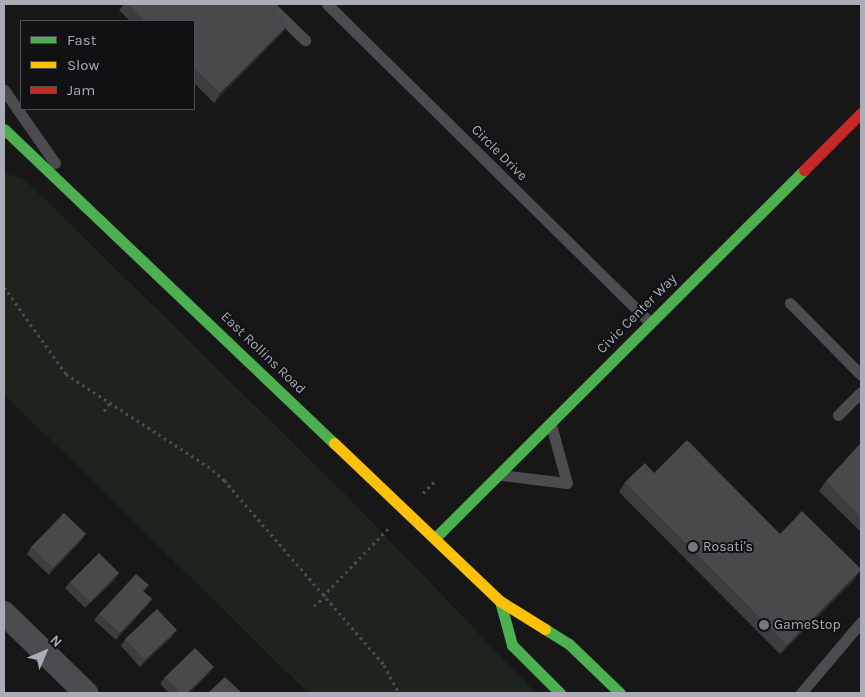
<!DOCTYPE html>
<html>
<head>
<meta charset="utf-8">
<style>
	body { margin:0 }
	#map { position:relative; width:865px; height:697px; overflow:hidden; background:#171717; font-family:Karla,sans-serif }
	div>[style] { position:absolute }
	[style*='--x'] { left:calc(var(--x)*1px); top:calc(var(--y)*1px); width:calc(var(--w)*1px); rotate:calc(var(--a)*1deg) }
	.green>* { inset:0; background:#1d241e }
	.path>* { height:3px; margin-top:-1.5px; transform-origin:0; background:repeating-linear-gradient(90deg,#4d4e52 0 2.5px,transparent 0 6.5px) }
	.lane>* { height:11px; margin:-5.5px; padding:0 5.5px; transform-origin:5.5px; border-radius:5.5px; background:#4b4c50 }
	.street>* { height:24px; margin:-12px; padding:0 12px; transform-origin:12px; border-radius:12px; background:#4b4c50 }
	.fast>* { height:11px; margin:-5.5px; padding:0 5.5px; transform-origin:5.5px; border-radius:5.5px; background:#4caf50 }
	.slow>* { height:11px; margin:-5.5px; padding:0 5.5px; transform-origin:5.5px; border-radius:5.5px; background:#ffc107 }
	.jam>* { height:11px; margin:-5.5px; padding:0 5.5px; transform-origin:5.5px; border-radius:5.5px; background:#c62828 }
	.wall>* { inset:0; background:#3d3d3f }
	.shaded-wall>* { inset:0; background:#29292a }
	.building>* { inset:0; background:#49494c }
	.dots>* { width:14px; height:14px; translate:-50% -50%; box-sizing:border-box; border:2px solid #111113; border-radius:50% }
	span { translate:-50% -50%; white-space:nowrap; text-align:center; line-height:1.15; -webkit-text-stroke:4px #111113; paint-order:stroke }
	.street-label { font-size:14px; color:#a8adb8 }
	.poi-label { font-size:14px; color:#a8adb8 }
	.left { translate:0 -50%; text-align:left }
	.frame { position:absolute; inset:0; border:5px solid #a8adb8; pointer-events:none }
	.legend { position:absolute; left:20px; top:20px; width:175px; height:90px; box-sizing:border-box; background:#111113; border:1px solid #4d4f55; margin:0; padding:6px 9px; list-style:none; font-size:15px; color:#a8adb8 }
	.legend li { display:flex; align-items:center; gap:10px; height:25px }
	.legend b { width:25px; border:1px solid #4d4f55 }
	.north { position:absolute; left:20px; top:627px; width:50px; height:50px; -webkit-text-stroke:4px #111113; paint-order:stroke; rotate:45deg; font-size:14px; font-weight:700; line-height:20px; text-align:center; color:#a8adb8 }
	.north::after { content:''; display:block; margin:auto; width:18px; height:22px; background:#a8adb8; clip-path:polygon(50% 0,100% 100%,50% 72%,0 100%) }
</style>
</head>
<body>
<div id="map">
	<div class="green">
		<i style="clip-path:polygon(4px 173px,24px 179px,347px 496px,536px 693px,308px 693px,4px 394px)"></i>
	</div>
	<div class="path">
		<i style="--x:4;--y:287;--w:107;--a:54.5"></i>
		<i style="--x:66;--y:374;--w:176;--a:33.1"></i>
		<i style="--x:213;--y:470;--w:15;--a:42"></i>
		<i style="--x:224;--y:480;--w:245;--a:49.1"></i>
		<i style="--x:384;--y:665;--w:32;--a:62"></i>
		<i style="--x:104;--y:411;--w:11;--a:-56"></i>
		<i style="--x:423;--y:493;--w:16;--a:-45"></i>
		<i style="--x:323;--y:596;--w:95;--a:-45.9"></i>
		<i style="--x:314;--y:606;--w:13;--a:-42"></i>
	</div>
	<div class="lane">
		<i style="--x:268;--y:4;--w:52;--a:44.2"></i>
		<i style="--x:327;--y:4;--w:454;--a:44.6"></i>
		<i style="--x:4;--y:90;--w:89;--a:55.1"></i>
		<i style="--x:790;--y:303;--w:101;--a:45.4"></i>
		<i style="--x:838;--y:415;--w:33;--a:-45"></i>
		<i style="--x:551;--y:425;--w:60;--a:74.6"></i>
		<i style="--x:502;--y:475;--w:65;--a:7"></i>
		<i style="--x:801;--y:693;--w:93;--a:-49.8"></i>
	</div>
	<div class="street">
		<i style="--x:4;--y:613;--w:115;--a:44.3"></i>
	</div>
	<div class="fast">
		<i style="--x:4;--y:129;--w:456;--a:43.6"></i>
		<i style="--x:436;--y:537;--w:520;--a:-44.92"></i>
		<i style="--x:500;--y:601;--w:46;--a:74.7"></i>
		<i style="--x:512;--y:645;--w:68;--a:45"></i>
		<i style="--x:545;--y:629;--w:28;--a:32"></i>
		<i style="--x:569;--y:644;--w:71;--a:43.9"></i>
	</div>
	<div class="slow">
		<i style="--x:334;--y:443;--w:229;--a:43.6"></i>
		<i style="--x:500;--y:601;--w:53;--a:31.9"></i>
	</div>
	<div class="jam">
		<i style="--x:804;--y:170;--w:81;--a:-45"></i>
	</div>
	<div class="wall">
		<i style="clip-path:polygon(124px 4px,267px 4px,288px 25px,281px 34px,214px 103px,194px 83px,194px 21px,130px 21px,119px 10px)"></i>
		<i style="clip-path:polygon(861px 443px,861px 532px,819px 491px,826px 481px)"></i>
		<i style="clip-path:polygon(654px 473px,780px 534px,855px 579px,780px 654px,619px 492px,625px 482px)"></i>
		<i style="clip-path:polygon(81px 541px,49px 575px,27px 554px,31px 547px)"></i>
		<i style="clip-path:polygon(115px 580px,85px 608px,65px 588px,70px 582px)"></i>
		<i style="clip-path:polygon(144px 592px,152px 599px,147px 606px,116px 640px,94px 620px,99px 614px)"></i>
		<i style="clip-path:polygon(172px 637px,140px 667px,121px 646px,125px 639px)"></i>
		<i style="clip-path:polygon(209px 673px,189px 693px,169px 693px,160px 684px,165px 677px)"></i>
	</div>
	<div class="shaded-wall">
		<i style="clip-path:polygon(288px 25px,281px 34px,214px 103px,220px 93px)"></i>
		<i style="clip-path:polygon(86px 534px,81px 541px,49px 575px,53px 568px)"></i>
		<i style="clip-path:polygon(861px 570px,855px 579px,780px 654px,787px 645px)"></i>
		<i style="clip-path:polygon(119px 573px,115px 580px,85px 608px,90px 602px)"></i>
		<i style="clip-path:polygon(152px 599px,147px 606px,116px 640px,120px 633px)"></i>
		<i style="clip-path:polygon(177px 630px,172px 637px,140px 667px,145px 660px)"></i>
		<i style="clip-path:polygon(214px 667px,209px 673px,189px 693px,187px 693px)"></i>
	</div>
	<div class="building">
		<i style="clip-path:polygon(128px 4px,267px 4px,288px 25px,220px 93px,194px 68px,194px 21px,146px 21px)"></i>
		<i style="clip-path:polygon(687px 440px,780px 534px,802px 511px,861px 569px,861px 570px,787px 645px,625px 482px,645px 463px,654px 473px)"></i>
		<i style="clip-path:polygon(861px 443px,861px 517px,826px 481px)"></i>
		<i style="clip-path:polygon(64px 513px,86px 534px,53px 568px,31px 547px)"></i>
		<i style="clip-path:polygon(99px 553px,119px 573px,90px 602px,70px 582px)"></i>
		<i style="clip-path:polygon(136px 574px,149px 585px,143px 591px,152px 599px,120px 633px,99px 614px)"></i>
		<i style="clip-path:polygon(157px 609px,177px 630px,145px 660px,125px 639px)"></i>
		<i style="clip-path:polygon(195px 648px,214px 667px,187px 693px,180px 693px,165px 677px)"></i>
		<i style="clip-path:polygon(225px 677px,242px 693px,208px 693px)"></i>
	</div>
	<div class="dots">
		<i style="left:693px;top:547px;background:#757880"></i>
		<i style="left:764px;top:625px;background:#757880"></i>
	</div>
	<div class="street-label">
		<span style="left:499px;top:153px;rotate:45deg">Circle Drive</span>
		<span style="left:637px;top:314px;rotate:-45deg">Civic Center Way</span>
		<span style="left:263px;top:353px;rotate:44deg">East Rollins Road</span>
	</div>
	<div class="poi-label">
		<span class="left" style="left:703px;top:547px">Rosati's</span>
		<span class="left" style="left:774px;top:625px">GameStop</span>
	</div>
	<div class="frame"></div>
	<ul class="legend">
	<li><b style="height:6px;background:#4caf50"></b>Fast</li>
	<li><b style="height:6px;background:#ffc107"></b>Slow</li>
	<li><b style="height:6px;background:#c62828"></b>Jam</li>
	</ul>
	<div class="north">N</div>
</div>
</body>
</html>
